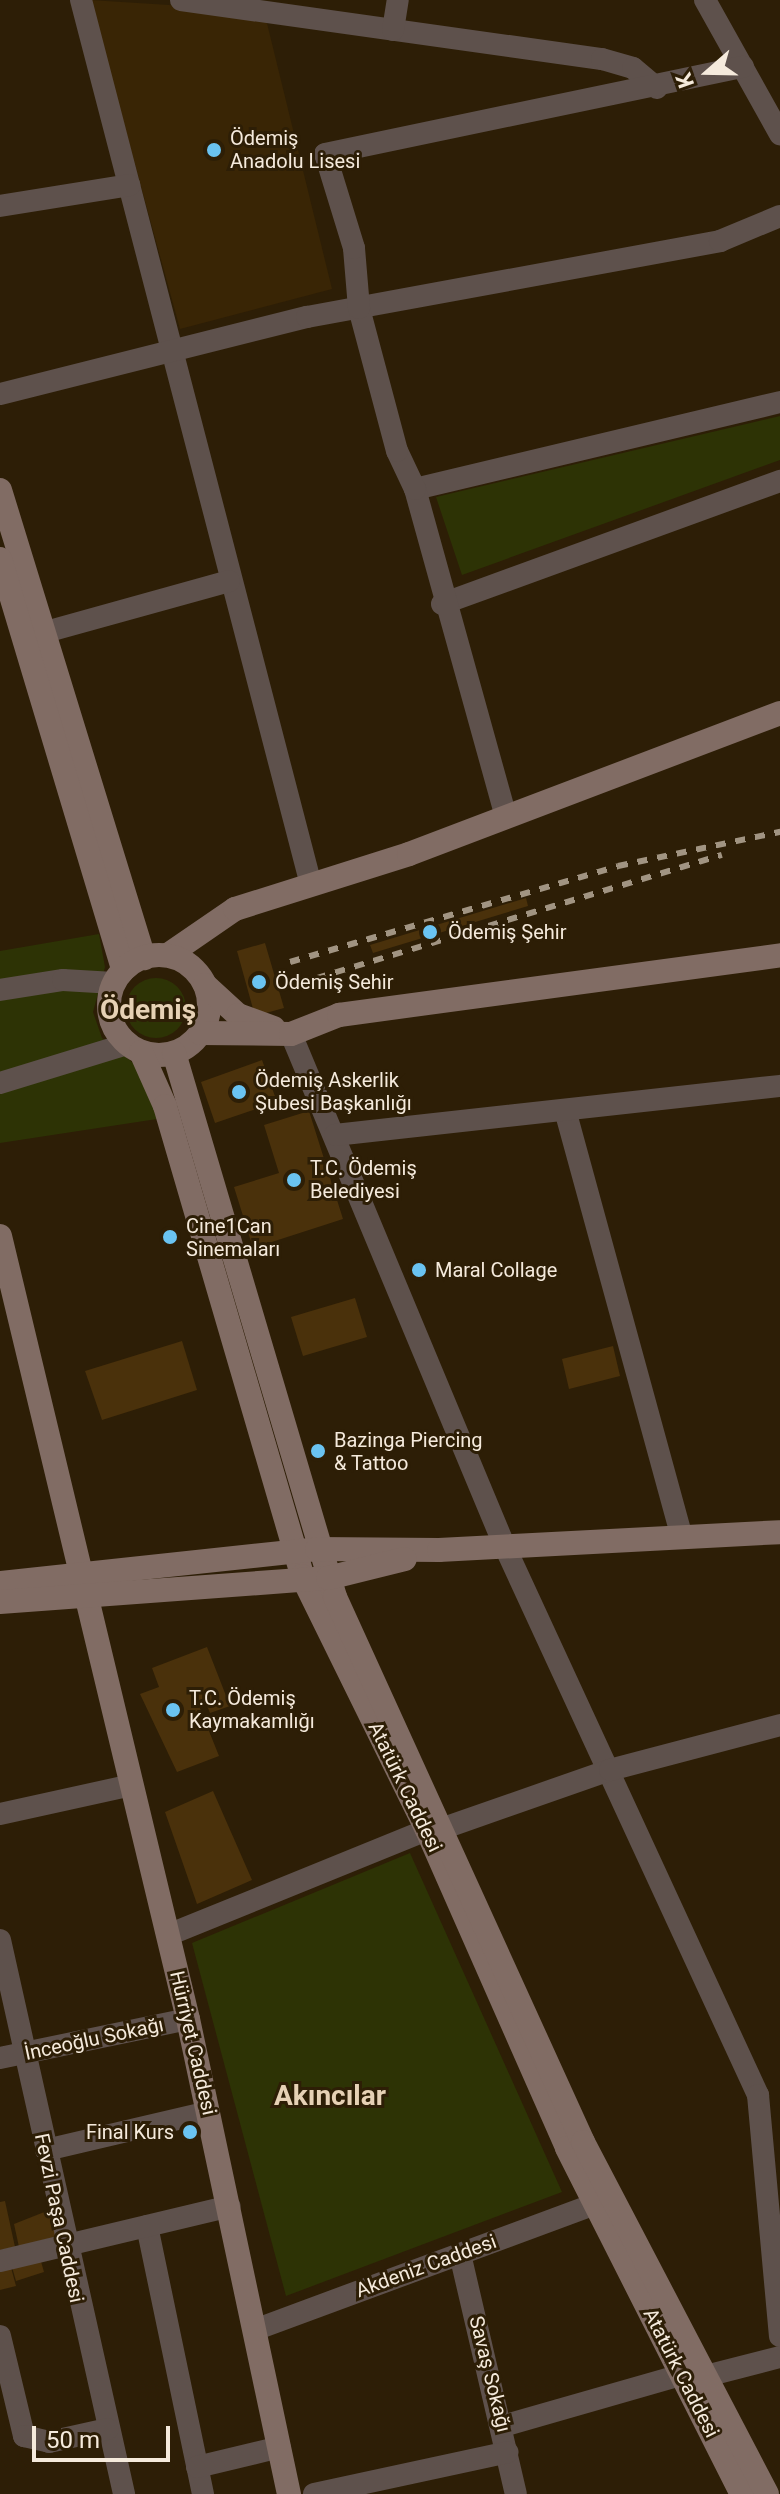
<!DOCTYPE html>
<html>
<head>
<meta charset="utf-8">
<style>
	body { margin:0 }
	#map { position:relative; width:780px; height:2494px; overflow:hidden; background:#2d1e06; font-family:Roboto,sans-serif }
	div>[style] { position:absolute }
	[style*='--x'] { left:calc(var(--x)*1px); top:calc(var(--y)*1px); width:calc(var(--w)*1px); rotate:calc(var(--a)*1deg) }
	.built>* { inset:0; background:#392505 }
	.green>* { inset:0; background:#2d3305 }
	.round { border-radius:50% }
	.building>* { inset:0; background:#4a310b }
	.street>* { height:22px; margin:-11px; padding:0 11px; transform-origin:11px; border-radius:11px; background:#5e514c }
	.secondary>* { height:24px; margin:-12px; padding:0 12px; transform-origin:12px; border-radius:12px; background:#816c64 }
	.secondary>.ring { margin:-12px; padding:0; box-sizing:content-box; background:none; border:24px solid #816c64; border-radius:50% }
	.rail>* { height:6px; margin-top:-3px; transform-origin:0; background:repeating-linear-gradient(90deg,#a19482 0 10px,transparent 0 20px) }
	.dots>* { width:22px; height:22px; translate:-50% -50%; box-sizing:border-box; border:4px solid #2d1e06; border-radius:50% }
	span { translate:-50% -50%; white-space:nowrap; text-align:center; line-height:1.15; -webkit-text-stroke:6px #2d1e06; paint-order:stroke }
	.poi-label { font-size:20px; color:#f5eadc }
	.left { translate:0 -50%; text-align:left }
	.right { translate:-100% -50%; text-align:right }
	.street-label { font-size:20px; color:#f5eadc }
	.district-label { font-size:28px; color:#e6d1b5; font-weight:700 }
	.north { position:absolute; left:668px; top:32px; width:80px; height:80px; -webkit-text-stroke:6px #2d1e06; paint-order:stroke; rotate:250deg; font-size:22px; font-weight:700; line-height:32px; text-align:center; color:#f5eadc }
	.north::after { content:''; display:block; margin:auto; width:28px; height:36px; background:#f5eadc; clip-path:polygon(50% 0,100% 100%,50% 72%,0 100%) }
	.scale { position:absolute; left:32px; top:2426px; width:138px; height:36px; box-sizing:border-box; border:4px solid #f5eadc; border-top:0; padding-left:10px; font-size:24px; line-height:28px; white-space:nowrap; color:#f5eadc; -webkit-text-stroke:6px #2d1e06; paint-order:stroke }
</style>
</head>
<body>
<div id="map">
	<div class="built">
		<i style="clip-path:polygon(90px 0,264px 11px,332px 289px,180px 329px)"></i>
	</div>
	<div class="green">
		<i style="clip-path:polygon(780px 416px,780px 460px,462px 575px,436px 497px)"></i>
		<i style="clip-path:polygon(99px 934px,105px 967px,93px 1012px,102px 1038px,142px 1070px,157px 1119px,0 1143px,0 951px)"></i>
		<i class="round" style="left:126px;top:978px;width:60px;height:60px"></i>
		<i style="clip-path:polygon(410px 1853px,562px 2192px,286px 2296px,192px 1943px)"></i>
	</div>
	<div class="building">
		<i style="clip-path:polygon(526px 898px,528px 906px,373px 953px,370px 945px)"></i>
		<i style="clip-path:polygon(265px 943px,284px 1008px,255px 1016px,237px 951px)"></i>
		<i style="clip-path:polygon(262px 1060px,277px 1102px,215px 1123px,201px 1082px)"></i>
		<i style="clip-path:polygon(309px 1111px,343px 1219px,253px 1248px,234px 1187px,279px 1173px,264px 1125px)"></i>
		<i style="clip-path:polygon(355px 1298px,367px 1337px,303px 1356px,291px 1317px)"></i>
		<i style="clip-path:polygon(182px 1341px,197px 1390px,102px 1420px,85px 1371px)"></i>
		<i style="clip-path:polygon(613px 1346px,620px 1376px,569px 1389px,562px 1359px)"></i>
		<i style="clip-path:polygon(207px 1647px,230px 1706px,210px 1713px,204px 1698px,197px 1701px,219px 1756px,177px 1772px,140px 1694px,159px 1687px,152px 1668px)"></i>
		<i style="clip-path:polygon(213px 1791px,252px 1880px,197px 1904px,165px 1812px)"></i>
		<i style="clip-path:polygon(5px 2201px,15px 2247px,0 2250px,0 2202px)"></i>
		<i style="clip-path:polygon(52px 2209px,58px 2238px,19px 2247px,14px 2224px)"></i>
		<i style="clip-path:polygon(40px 2258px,44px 2272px,16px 2281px,12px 2267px)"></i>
		<i style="clip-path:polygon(10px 2264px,16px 2286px,0 2290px,0 2267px)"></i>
	</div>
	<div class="street">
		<i style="--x:81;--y:0;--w:914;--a:75.43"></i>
		<i style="--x:181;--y:0;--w:425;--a:8"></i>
		<i style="--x:602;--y:59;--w:32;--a:16"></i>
		<i style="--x:633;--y:68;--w:31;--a:40"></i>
		<i style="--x:705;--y:0;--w:154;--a:60.8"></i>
		<i style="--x:393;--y:30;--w:30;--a:-81"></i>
		<i style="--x:0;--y:206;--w:131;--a:-9.2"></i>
		<i style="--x:0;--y:394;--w:317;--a:-14.1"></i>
		<i style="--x:307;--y:317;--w:420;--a:-10.4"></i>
		<i style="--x:720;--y:241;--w:65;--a:-22.6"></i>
		<i style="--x:415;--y:489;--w:375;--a:-13.4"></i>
		<i style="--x:442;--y:604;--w:360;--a:-20"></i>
		<i style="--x:42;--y:633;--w:194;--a:-15.5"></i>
		<i style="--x:506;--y:817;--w:340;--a:-105.5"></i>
		<i style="--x:415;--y:489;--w:42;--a:-115.3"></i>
		<i style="--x:397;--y:451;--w:148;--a:-104.9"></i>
		<i style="--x:359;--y:308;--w:60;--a:-94.8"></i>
		<i style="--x:354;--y:248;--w:98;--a:-107.1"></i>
		<i style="--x:325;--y:154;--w:427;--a:-11.8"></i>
		<i style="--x:0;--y:990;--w:64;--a:-9"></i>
		<i style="--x:63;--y:980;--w:51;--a:3.4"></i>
		<i style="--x:291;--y:1034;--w:556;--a:67.36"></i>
		<i style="--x:505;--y:1547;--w:604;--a:65.22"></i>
		<i style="--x:758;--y:2095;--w:242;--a:84.8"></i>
		<i style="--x:0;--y:1083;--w:133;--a:-17.1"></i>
		<i style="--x:565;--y:1110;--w:443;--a:74.7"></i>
		<i style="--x:335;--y:1135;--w:448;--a:-6.3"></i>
		<i style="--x:0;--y:1814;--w:135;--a:-12.4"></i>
		<i style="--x:444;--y:1828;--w:176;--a:-19.3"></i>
		<i style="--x:610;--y:1770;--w:176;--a:-14.8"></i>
		<i style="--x:168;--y:1935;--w:279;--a:-22.1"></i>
		<i style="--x:0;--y:1940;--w:568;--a:77.38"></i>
		<i style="--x:0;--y:2058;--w:192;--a:-11.7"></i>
		<i style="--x:46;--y:2150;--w:166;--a:-13.2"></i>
		<i style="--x:147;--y:2226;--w:274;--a:78.2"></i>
		<i style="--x:460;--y:2254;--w:246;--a:76.9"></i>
		<i style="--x:0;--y:2261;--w:236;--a:-13.4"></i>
		<i style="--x:257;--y:2329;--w:360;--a:-20.3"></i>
		<i style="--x:0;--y:2336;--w:103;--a:76.5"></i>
		<i style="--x:24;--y:2436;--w:26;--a:13"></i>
		<i style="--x:49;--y:2442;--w:60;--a:-12.4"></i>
		<i style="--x:503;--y:2426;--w:185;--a:-16"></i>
		<i style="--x:681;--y:2375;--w:25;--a:2"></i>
		<i style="--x:706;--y:2376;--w:76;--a:-14.4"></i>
		<i style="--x:197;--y:2467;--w:85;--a:-13.5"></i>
		<i style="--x:314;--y:2494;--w:198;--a:-12.2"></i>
	</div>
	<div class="secondary">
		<i style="--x:0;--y:490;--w:490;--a:72.9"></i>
		<i style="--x:0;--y:559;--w:429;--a:73.3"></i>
		<i style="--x:168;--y:955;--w:81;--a:-34.5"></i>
		<i style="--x:235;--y:909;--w:182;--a:-17.5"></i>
		<i style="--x:409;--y:854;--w:397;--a:-20.8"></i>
		<i class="ring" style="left:109px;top:955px;width:76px;height:76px"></i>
		<i style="--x:205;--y:985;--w:45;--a:42.3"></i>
		<i style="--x:238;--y:1015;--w:38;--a:20"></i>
		<i style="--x:200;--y:1033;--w:91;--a:0.6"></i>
		<i style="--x:291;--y:1034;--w:52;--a:-21.6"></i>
		<i style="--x:339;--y:1015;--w:445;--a:-7.7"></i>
		<i style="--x:141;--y:1052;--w:59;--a:66"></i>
		<i style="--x:165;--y:1106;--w:490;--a:73.7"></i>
		<i style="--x:302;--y:1576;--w:283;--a:63.8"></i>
		<i style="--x:427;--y:1830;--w:347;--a:66.2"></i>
		<i style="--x:567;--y:2148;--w:388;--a:63.2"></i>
		<i style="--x:174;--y:1053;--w:567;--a:73.51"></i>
		<i style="--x:335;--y:1597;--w:599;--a:65.53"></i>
		<i style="--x:583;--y:2142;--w:397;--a:62.4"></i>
		<i style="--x:0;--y:1236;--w:805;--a:76.5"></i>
		<i style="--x:188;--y:2019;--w:486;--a:78"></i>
		<i style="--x:0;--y:1583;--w:319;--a:-6.1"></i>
		<i style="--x:317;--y:1549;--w:122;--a:0.5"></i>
		<i style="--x:439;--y:1550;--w:341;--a:-3"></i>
		<i style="--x:0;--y:1602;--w:329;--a:-4.2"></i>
		<i style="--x:328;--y:1578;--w:79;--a:-13.9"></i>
	</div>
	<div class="rail">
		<i style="--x:290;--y:962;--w:342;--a:-16.3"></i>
		<i style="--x:618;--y:866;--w:166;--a:-11.9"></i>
		<i style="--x:297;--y:984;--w:444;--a:-16.9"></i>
	</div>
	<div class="dots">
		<i style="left:214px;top:150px;background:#6ac3f1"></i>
		<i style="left:430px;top:932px;background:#6ac3f1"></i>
		<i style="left:259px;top:982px;background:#6ac3f1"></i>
		<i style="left:239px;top:1092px;background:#6ac3f1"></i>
		<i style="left:294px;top:1180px;background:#6ac3f1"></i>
		<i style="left:170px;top:1237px;background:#6ac3f1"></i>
		<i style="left:419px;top:1270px;background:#6ac3f1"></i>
		<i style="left:318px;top:1451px;background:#6ac3f1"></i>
		<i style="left:173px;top:1710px;background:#6ac3f1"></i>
		<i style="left:190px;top:2132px;background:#6ac3f1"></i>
	</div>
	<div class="poi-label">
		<span class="left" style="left:230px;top:150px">Ödemiş<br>Anadolu Lisesi</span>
		<span class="left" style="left:448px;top:932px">Ödemiş Şehir</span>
		<span class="left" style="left:275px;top:982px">Ödemiş Sehir</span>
		<span class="left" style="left:255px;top:1092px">Ödemiş Askerlik<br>Şubesi Başkanlığı</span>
		<span class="left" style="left:310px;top:1180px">T.C. Ödemiş<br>Belediyesi</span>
		<span class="left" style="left:186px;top:1238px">Cine1Can<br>Sinemaları</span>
		<span class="left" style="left:435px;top:1270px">Maral Collage</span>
		<span class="left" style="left:334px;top:1452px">Bazinga Piercing<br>&amp; Tattoo</span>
		<span class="left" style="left:189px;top:1710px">T.C. Ödemiş<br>Kaymakamlığı</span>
		<span class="right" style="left:174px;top:2132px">Final Kurs</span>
	</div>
	<div class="street-label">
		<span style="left:405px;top:1787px;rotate:64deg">Atatürk Caddesi</span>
		<span style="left:94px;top:2039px;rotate:-12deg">İnceoğlu Sokağı</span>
		<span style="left:193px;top:2043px;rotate:77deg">Hürriyet Caddesi</span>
		<span style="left:59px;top:2218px;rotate:78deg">Fevzi Paşa Caddesi</span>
		<span style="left:426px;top:2266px;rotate:-20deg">Akdeniz Caddesi</span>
		<span style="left:681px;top:2373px;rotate:63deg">Atatürk Caddesi</span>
		<span style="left:490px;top:2374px;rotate:76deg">Savaş Sokağı</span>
	</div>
	<div class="district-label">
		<span style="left:148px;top:1010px">Ödemiş</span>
		<span style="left:330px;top:2096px">Akıncılar</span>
	</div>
	<div class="north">K</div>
	<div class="scale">50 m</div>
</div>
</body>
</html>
